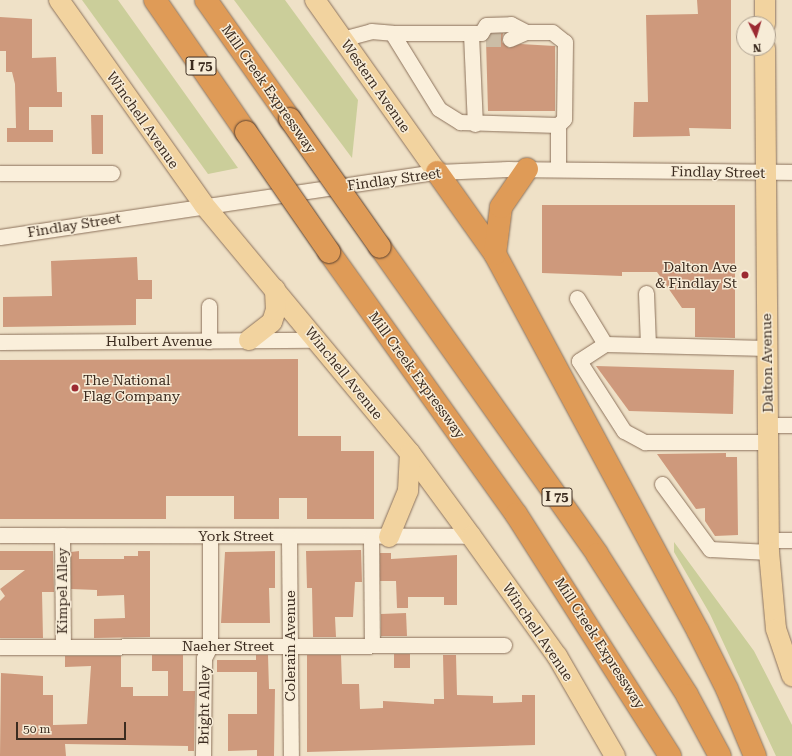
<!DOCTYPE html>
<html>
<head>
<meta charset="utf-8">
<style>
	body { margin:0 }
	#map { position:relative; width:792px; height:756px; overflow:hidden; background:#efe1c7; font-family:"Roboto Serif",serif }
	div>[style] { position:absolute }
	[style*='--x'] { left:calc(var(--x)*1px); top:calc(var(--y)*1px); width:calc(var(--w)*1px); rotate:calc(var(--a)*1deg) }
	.green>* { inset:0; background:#cbce9a }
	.building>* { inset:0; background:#ce997c }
	.minor-tunnel>* { height:15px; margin-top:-7.5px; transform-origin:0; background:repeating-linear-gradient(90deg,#cbbda6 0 15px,transparent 0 23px) }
	.roads { filter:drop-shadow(0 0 1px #8c725c) drop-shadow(0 0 1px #8c725c) }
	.minor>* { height:15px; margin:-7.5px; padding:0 7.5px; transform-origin:7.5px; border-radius:7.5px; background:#faefdb }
	.major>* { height:20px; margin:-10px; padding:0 10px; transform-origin:10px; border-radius:10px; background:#f2d39f }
	.highway>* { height:22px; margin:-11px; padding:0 11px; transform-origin:11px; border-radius:11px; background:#df9b57 }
	.bridges { filter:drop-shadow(0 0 1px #5a4130) drop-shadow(0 0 1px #5a4130) }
	.highway-bridge>* { height:22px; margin:-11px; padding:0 11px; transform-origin:11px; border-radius:11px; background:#df9b57 }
	.dots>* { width:11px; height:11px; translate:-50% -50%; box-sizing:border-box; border:2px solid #f7ecd7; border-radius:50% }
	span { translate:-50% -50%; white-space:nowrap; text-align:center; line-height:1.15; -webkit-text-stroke:3px #f7ecd7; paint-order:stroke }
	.shield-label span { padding:1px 3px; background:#f7ecd7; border:1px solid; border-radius:3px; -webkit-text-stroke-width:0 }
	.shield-label { font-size:13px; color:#3c2c20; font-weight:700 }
	.street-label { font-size:14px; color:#3c2c20 }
	.poi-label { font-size:14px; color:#3c2c20 }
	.right { translate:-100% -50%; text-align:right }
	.left { translate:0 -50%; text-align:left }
	.north { position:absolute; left:736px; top:16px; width:40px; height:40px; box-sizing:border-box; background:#f7ecd7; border:1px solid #ac9f8e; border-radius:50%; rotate:175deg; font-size:11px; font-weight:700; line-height:16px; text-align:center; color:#3c2c20 }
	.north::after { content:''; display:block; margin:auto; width:14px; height:18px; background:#9c2a32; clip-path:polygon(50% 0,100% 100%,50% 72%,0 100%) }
	.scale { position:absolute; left:16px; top:722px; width:110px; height:18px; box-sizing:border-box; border:2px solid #3c2c20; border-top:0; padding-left:5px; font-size:12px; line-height:14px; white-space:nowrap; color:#3c2c20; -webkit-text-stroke:3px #f7ecd7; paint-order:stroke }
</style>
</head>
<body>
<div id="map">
	<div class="green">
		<i style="clip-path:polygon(82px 0,118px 0,238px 168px,208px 174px)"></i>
		<i style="clip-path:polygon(234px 0,285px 0,358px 100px,352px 158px)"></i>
		<i style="clip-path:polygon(674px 542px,754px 651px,792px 725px,792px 756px,776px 756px,710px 614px,674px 552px)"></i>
	</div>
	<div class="building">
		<i style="clip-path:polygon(697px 0,731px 0,731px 129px,689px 128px,690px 136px,633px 137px,634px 102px,648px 102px,646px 15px,698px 14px)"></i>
		<i style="clip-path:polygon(0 17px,32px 19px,32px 58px,56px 57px,57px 92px,62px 92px,62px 107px,29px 107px,29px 130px,53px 130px,53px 142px,7px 142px,7px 128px,16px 128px,15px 84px,12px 72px,6px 72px,6px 51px,0 51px)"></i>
		<i style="clip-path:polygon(503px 33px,502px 42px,509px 48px,520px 44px,555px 46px,555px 111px,488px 111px,486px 40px,491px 34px)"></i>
		<i style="clip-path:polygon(91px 115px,103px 115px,103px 154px,92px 154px)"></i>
		<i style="clip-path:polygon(542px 205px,735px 205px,735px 338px,695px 337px,695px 308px,682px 308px,657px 272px,622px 272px,622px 276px,542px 273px)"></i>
		<i style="clip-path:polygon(137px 257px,138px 280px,152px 280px,152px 299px,136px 299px,136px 325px,3px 327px,3px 297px,52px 296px,51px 261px)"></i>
		<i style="clip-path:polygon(298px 359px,298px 436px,341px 436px,341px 451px,374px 451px,374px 519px,307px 519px,307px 498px,279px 498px,279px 519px,234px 519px,234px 496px,166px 496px,166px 519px,0 519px,0 360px)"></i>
		<i style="clip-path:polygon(596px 366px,734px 370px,733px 414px,629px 411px)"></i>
		<i style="clip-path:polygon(726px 453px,726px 457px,737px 457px,738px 535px,715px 536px,705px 521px,705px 508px,696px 509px,657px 454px)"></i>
		<i style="clip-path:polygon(361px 550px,362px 582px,355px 582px,353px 617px,335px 617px,336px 637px,313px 637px,312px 588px,307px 588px,306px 551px)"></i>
		<i style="clip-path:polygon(0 551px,53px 551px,54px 592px,42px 592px,43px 638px,0 638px,0 601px,5px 596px,0 589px,25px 570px,0 570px)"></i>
		<i style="clip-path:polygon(79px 551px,79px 559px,124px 559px,124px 556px,138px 556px,138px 551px,150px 551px,150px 637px,94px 638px,94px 619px,125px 618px,124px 595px,97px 596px,97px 590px,71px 589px,71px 552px)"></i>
		<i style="clip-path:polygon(275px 551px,275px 588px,269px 588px,270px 623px,221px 623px,225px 552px)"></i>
		<i style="clip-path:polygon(380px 553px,391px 553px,391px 559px,457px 555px,457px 605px,444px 605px,444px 597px,408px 597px,408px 608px,397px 608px,396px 581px,380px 581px)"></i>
		<i style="clip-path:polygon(406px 613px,407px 636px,381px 636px,381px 614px)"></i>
		<i style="clip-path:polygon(394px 654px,410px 654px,410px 668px,394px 668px)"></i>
		<i style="clip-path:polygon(152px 655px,183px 655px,183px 691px,195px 691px,194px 751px,188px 751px,188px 746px,65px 744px,66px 756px,0 756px,1px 673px,43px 676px,43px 695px,53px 695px,53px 725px,87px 724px,91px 666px,65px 667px,65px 656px,121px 656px,121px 687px,133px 687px,133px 696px,168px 696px,168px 671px,152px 671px)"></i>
		<i style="clip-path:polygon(256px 655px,268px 655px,269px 689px,275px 689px,274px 756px,257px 756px,257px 750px,228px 751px,228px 714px,257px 714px,257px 672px,217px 672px,217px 660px,256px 660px)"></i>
		<i style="clip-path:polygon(307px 655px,341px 655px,342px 684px,359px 684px,360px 709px,383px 708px,383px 701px,434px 704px,434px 699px,444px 699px,443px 655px,456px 655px,457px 695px,493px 696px,493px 703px,522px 702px,522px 695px,535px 695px,535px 745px,307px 752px)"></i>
	</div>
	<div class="minor-tunnel">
		<i style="--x:486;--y:39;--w:24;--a:0"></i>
	</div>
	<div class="roads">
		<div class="minor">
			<i style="--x:392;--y:33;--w:89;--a:0"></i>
			<i style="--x:481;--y:33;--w:9;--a:-58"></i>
			<i style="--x:486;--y:25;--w:25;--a:-2"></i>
			<i style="--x:511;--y:24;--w:17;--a:28"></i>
			<i style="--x:526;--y:32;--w:26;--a:0"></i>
			<i style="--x:552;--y:32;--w:16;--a:38"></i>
			<i style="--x:565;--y:42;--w:77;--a:90.7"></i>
			<i style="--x:564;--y:119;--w:8;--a:135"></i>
			<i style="--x:471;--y:34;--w:90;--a:87.5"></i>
			<i style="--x:342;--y:39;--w:30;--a:-15"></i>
			<i style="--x:371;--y:31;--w:21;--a:5"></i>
			<i style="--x:392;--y:33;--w:89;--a:58.3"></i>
			<i style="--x:439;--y:109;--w:25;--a:32"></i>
			<i style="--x:460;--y:122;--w:98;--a:1.8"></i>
			<i style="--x:558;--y:125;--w:44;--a:90"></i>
			<i style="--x:510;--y:39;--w:17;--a:-24"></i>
			<i style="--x:0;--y:173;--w:112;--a:0"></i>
			<i style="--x:0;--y:237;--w:442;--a:-8.5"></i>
			<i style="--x:437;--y:172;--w:72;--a:-2.4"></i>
			<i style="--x:509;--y:169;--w:283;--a:0.6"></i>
			<i style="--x:646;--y:293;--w:51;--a:87.8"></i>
			<i style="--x:577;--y:298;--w:54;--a:58.7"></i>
			<i style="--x:209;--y:341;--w:35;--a:-90"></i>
			<i style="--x:0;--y:342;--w:318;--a:-0.4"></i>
			<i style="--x:767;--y:348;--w:162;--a:-178.6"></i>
			<i style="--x:605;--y:344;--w:31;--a:147"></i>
			<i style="--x:579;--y:361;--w:83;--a:57.3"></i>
			<i style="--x:624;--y:431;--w:24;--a:28"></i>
			<i style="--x:645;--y:442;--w:123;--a:0"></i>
			<i style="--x:768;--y:425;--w:24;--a:0"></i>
			<i style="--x:662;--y:484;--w:81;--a:53.6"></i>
			<i style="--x:710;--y:549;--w:59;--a:2.9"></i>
			<i style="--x:0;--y:535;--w:471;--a:0.1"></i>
			<i style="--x:62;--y:535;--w:112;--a:89.5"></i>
			<i style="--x:289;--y:537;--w:219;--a:89.5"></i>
			<i style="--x:371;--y:537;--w:108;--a:89.5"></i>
			<i style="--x:768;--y:540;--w:24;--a:0"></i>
			<i style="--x:0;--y:647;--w:504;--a:-0.23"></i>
			<i style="--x:203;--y:756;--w:98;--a:-89.4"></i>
			<i style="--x:204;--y:658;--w:13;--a:-63"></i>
			<i style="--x:210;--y:646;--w:110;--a:-90"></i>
		</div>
		<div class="major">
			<i style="--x:59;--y:0;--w:251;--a:54.7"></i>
			<i style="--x:204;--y:205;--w:322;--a:50.3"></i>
			<i style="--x:410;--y:453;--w:103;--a:53.7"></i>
			<i style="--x:471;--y:536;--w:148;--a:54.4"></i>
			<i style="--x:557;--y:656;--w:116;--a:59.9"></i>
			<i style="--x:315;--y:0;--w:211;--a:54.7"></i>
			<i style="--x:765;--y:24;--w:24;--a:-90"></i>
			<i style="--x:765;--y:48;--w:504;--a:89.55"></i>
			<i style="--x:769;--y:552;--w:77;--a:84.8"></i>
			<i style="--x:776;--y:629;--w:50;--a:71.2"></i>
			<i style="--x:249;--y:340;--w:29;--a:-38"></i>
			<i style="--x:272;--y:322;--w:13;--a:-72"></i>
			<i style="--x:276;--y:310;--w:21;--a:-93"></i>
			<i style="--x:389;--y:537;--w:50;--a:-67.6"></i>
			<i style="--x:408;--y:491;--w:38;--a:-87"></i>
		</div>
		<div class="highway">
			<i style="--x:155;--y:0;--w:160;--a:55.4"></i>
			<i style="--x:206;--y:0;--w:146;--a:54.8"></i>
			<i style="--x:437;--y:172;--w:100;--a:54.7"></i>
			<i style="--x:495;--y:254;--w:428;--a:61.7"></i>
			<i style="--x:698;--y:631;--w:65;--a:63.4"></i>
			<i style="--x:727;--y:689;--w:73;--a:67.3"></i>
			<i style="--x:380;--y:247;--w:376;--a:54.7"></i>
			<i style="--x:597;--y:554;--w:167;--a:57.4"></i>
			<i style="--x:687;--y:695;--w:69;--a:61.6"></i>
			<i style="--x:329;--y:252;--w:322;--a:54.5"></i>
			<i style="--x:516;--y:514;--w:287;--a:57.5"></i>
			<i style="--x:495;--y:254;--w:47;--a:-82.7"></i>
			<i style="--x:501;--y:207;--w:46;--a:-55.6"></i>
		</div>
	</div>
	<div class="bridges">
		<div class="highway-bridge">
			<i style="--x:290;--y:119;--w:156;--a:54.9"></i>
			<i style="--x:246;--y:132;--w:146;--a:55.3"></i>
		</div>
	</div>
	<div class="dots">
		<i style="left:745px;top:275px;background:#9c2a32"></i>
		<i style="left:75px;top:388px;background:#9c2a32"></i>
	</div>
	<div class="shield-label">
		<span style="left:201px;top:66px">I 75</span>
		<span style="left:557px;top:497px">I 75</span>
	</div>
	<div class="street-label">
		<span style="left:376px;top:86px;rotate:55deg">Western Avenue</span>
		<span style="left:269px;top:89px;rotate:55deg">Mill Creek Expressway</span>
		<span style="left:143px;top:120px;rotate:55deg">Winchell Avenue</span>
		<span style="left:718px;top:172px;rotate:1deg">Findlay Street</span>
		<span style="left:394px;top:179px;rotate:-8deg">Findlay Street</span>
		<span style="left:74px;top:225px;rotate:-9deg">Findlay Street</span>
		<span style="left:159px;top:341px">Hulbert Avenue</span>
		<span style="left:767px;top:363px;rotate:-91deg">Dalton Avenue</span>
		<span style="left:344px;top:373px;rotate:51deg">Winchell Avenue</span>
		<span style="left:417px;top:375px;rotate:54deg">Mill Creek Expressway</span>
		<span style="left:236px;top:536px">York Street</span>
		<span style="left:62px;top:591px;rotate:-90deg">Kimpel Alley</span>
		<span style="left:538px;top:632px;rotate:56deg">Winchell Avenue</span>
		<span style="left:600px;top:643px;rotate:57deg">Mill Creek Expressway</span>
		<span style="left:228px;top:646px">Naeher Street</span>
		<span style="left:290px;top:646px;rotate:-90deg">Colerain Avenue</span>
		<span style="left:204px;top:705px;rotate:-89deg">Bright Alley</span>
	</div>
	<div class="poi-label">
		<span class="right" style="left:737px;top:275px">Dalton Ave<br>&amp; Findlay St</span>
		<span class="left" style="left:83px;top:388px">The National<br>Flag Company</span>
	</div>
	<div class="north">N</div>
	<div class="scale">50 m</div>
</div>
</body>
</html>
